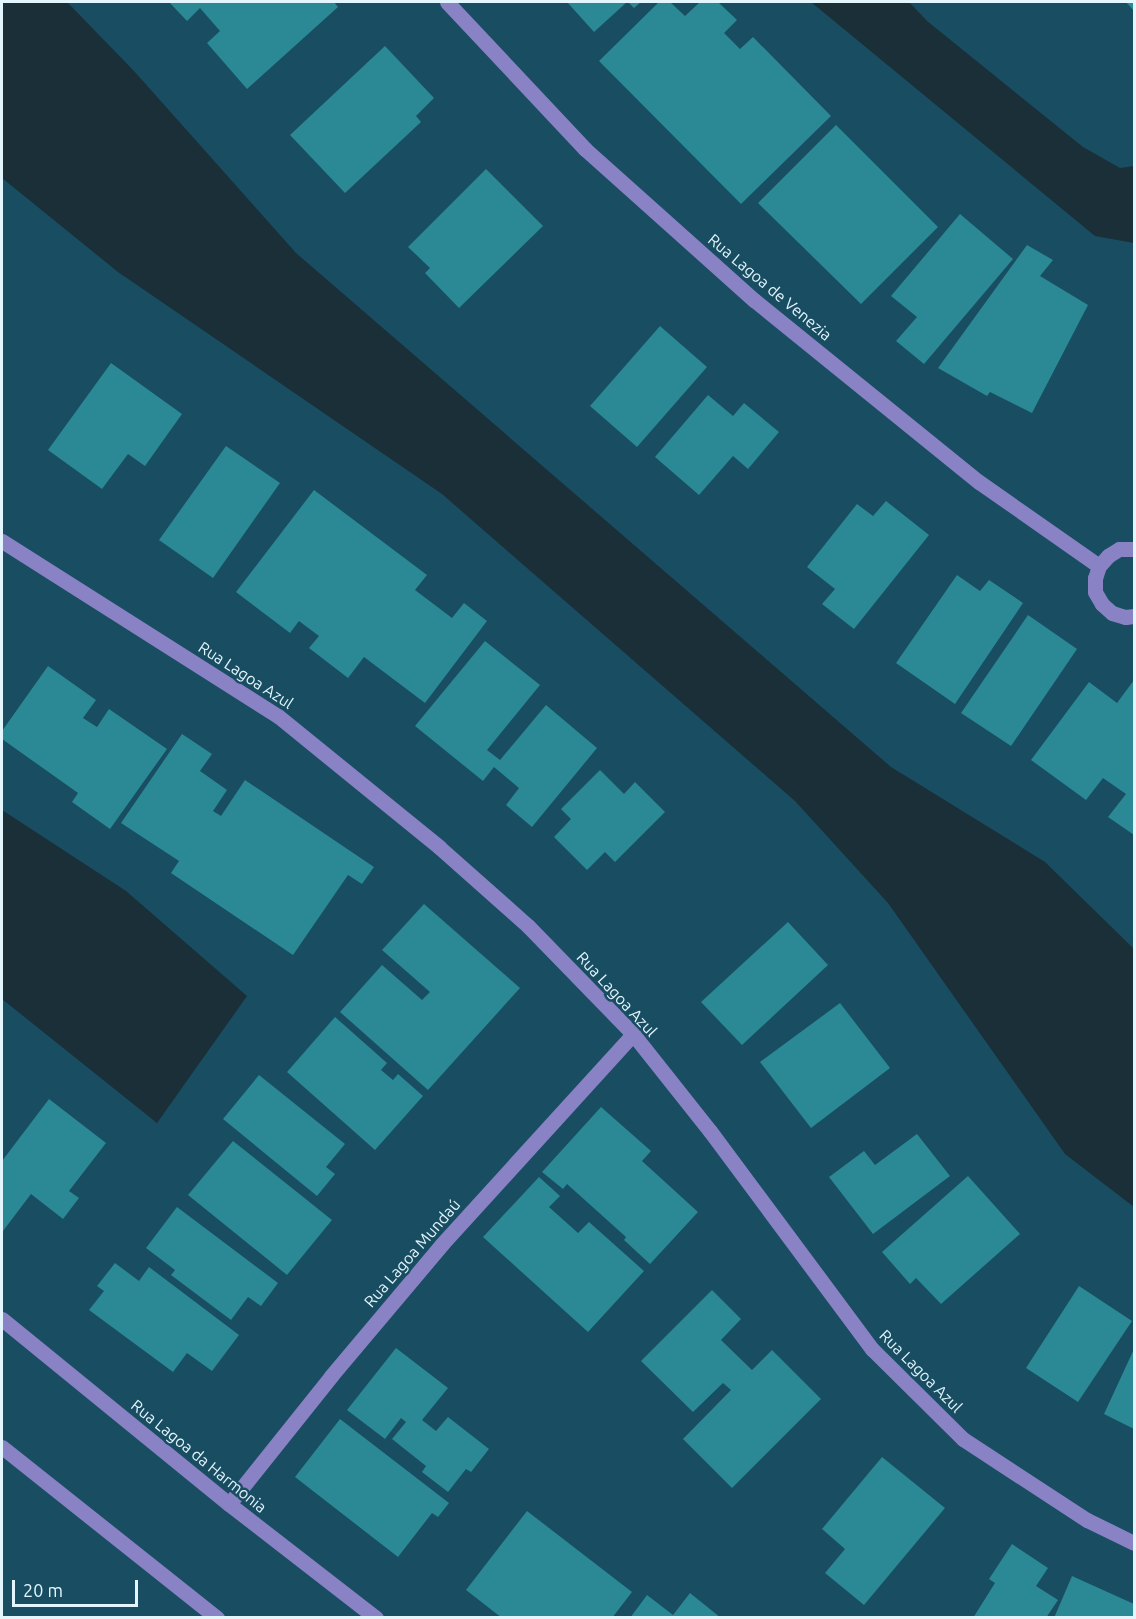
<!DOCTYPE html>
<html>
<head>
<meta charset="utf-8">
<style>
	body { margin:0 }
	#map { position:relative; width:1136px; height:1619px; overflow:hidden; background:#184d62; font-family:Ubuntu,sans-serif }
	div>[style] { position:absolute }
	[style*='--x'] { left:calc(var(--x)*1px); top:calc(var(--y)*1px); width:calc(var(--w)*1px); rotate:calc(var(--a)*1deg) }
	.water>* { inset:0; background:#1a2f38 }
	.building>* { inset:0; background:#2b8895 }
	.minor>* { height:15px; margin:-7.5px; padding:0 7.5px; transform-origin:7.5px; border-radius:7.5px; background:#8982c5 }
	span { translate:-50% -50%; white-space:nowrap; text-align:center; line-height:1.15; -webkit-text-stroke:5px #184d62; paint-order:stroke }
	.street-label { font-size:16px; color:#e3f5fd }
	.frame { position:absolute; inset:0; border:3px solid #e3f5fd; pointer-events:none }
	.scale { position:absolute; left:12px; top:1580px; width:126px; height:27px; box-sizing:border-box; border:3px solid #e3f5fd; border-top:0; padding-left:8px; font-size:18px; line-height:21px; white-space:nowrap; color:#e3f5fd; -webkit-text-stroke:4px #184d62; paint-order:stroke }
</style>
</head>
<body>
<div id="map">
	<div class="water">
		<i style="clip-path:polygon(2px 2px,67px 2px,134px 71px,296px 253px,891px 767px,1045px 862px,1134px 949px,1134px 1207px,1065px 1154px,888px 903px,795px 801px,442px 494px,118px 272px,2px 178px)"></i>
		<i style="clip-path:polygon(811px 2px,909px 2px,927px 21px,1083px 147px,1120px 168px,1134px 166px,1134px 243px,1095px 236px)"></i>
		<i style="clip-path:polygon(2px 810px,126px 891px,247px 996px,157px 1123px,2px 999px)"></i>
	</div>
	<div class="building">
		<i style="clip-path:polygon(169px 2px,334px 2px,338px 7px,247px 89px,207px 43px,220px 31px,200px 8px,187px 21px)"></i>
		<i style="clip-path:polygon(567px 2px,627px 2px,594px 32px)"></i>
		<i style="clip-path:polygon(628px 2px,641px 2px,634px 8px)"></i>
		<i style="clip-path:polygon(659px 2px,670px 2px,685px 16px,700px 2px,718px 2px,737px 20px,724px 33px,740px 49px,753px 37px,831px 116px,741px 204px,599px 61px)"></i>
		<i style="clip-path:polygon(1126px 2px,1134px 2px,1134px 11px)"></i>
		<i style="clip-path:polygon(385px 46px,434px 98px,416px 116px,421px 122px,345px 193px,290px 135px)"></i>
		<i style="clip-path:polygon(836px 125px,938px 227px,861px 304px,758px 203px)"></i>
		<i style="clip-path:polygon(486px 169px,543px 226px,459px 308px,425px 273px,430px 268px,408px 247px)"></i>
		<i style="clip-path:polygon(960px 214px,1013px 259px,924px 364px,896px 341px,917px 317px,891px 296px)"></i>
		<i style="clip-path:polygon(1027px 245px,1053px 260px,1040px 276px,1088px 305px,1032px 413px,990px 392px,987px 396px,938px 368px)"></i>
		<i style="clip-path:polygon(660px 326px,707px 367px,637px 447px,590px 406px)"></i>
		<i style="clip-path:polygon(111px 363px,182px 414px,145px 466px,128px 454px,102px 489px,48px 450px)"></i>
		<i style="clip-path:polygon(708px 395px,733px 416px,744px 403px,779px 432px,748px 469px,733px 456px,699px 495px,655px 457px)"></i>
		<i style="clip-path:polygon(226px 446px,280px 483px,213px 578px,159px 540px)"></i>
		<i style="clip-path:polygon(314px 490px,427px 575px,415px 590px,452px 618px,464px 603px,487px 621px,425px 703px,364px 657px,348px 678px,309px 648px,319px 636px,299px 621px,290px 633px,236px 592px)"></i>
		<i style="clip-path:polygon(886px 501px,929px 535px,854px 629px,822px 604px,835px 589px,807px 567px,857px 504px,873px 516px)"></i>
		<i style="clip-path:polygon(957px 575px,980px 591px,989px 580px,1023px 603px,955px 704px,896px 663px)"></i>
		<i style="clip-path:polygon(1028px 615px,1077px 649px,1011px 746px,961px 713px)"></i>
		<i style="clip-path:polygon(485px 641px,540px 685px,487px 750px,500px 760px,546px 705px,597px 748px,532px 827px,506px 805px,519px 788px,494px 767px,483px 781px,415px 726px)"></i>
		<i style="clip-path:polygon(48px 666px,96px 700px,83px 718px,97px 727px,109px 709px,167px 749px,110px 829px,72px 802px,78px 793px,2px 739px,2px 731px)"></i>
		<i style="clip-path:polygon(1134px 680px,1134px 835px,1108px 817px,1126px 794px,1103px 778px,1086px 800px,1031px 760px,1089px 682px,1117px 703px)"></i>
		<i style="clip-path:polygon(182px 734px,212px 754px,200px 771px,227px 790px,213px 811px,221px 816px,245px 780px,374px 867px,362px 884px,348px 875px,293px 955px,171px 873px,179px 861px,121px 823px)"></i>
		<i style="clip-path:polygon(600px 770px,624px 794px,635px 782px,665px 812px,615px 862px,605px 852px,587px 870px,554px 837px,571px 819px,561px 809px)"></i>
		<i style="clip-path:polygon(424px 904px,520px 988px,428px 1090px,340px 1012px,382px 965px,422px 1000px,430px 992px,382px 950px)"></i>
		<i style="clip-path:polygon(788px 922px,828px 965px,742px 1045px,701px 1002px)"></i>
		<i style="clip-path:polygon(840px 1003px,890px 1068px,811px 1128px,760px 1062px)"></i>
		<i style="clip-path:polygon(335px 1017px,387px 1063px,381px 1070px,393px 1080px,398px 1074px,423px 1096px,375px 1150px,287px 1072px)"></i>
		<i style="clip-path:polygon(259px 1075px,345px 1144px,326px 1167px,335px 1174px,317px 1196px,223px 1119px)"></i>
		<i style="clip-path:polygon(49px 1099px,106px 1143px,69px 1191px,79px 1198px,63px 1219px,31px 1194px,3px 1231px,2px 1161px)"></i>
		<i style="clip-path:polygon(601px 1107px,651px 1151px,642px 1161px,698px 1212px,650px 1264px,624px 1240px,626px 1237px,567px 1184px,563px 1189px,542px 1172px)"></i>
		<i style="clip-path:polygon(917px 1134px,950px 1176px,873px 1234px,829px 1177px,864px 1151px,875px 1165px)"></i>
		<i style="clip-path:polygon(233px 1141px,332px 1220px,287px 1275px,188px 1195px)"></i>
		<i style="clip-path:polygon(968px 1176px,1020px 1234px,941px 1304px,916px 1278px,910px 1284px,882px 1252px)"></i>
		<i style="clip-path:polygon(539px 1177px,560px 1196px,549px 1207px,578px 1233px,589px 1222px,644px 1271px,588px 1332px,483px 1237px)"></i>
		<i style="clip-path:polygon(177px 1207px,278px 1283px,261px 1306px,248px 1297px,231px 1320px,171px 1275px,175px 1270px,146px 1248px)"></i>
		<i style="clip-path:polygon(115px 1263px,139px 1281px,149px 1267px,239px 1335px,212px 1371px,187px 1353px,173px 1372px,89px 1310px,104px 1291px,97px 1286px)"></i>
		<i style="clip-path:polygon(1079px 1286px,1132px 1321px,1078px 1402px,1026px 1368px)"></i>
		<i style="clip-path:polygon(712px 1290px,741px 1319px,721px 1340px,752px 1370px,772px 1350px,821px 1399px,732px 1488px,683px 1439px,731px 1390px,723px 1383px,693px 1412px,641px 1361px)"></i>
		<i style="clip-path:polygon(396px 1348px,448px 1388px,422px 1420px,436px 1431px,448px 1417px,489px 1449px,471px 1472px,466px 1469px,448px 1492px,422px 1472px,426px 1466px,392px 1439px,406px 1422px,401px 1418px,385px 1439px,347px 1410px)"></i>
		<i style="clip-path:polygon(1134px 1349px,1134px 1429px,1104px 1414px)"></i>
		<i style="clip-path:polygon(340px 1419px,449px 1503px,438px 1517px,432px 1513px,398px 1557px,295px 1477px)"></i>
		<i style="clip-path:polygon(882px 1457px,945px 1508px,864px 1605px,825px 1573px,845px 1549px,822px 1529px)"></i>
		<i style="clip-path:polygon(527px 1511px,632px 1592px,612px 1618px,502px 1618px,466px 1590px)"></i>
		<i style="clip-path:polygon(1012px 1544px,1048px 1568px,1036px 1586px,1058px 1600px,1046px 1618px,973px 1618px,995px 1583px,989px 1579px)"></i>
		<i style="clip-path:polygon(1072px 1576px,1134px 1604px,1134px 1618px,1054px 1618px)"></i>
		<i style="clip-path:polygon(690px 1593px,721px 1618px,630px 1618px,647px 1595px,673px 1615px)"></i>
	</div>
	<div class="minor">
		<i style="--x:447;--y:2;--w:202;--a:46.8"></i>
		<i style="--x:585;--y:149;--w:227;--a:41.8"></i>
		<i style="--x:754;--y:300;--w:289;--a:39"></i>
		<i style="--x:979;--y:482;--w:146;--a:35"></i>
		<i style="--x:2;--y:541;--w:327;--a:32.4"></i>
		<i style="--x:278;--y:716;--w:208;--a:39.1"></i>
		<i style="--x:439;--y:847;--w:119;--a:41.6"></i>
		<i style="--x:528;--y:926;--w:151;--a:45.8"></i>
		<i style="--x:633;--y:1034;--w:124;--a:51.6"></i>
		<i style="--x:710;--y:1131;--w:272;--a:53.4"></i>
		<i style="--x:872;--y:1349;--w:128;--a:44.7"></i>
		<i style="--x:963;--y:1439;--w:148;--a:33.2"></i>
		<i style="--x:1087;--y:1520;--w:52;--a:26.1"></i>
		<i style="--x:1134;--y:549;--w:15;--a:180"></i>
		<i style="--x:1119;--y:549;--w:13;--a:148"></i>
		<i style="--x:1108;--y:556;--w:13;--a:132"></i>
		<i style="--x:1099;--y:566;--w:13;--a:108"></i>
		<i style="--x:1095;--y:578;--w:14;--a:90"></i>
		<i style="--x:1095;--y:592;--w:14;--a:60"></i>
		<i style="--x:1102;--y:604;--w:13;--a:42"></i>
		<i style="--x:1112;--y:613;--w:14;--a:17"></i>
		<i style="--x:1125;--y:617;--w:9;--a:-6"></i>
		<i style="--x:2;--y:1319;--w:293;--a:39.2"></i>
		<i style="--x:229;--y:1504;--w:186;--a:37.8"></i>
		<i style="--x:2;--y:1447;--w:275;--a:38.5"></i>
		<i style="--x:229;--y:1504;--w:164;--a:-51.4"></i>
		<i style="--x:331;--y:1376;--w:172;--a:-49.9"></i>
		<i style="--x:442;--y:1244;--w:284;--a:-47.7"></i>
	</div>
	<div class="street-label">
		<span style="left:770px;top:287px;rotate:40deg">Rua Lagoa de Venezia</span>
		<span style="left:246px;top:675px;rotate:33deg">Rua Lagoa Azul</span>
		<span style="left:617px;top:994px;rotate:47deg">Rua Lagoa Azul</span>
		<span style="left:412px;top:1253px;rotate:-49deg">Rua Lagoa Mundaú</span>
		<span style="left:921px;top:1371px;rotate:45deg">Rua Lagoa Azul</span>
		<span style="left:199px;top:1456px;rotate:39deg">Rua Lagoa da Harmonia</span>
	</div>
	<div class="frame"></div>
	<div class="scale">20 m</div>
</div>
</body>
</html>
